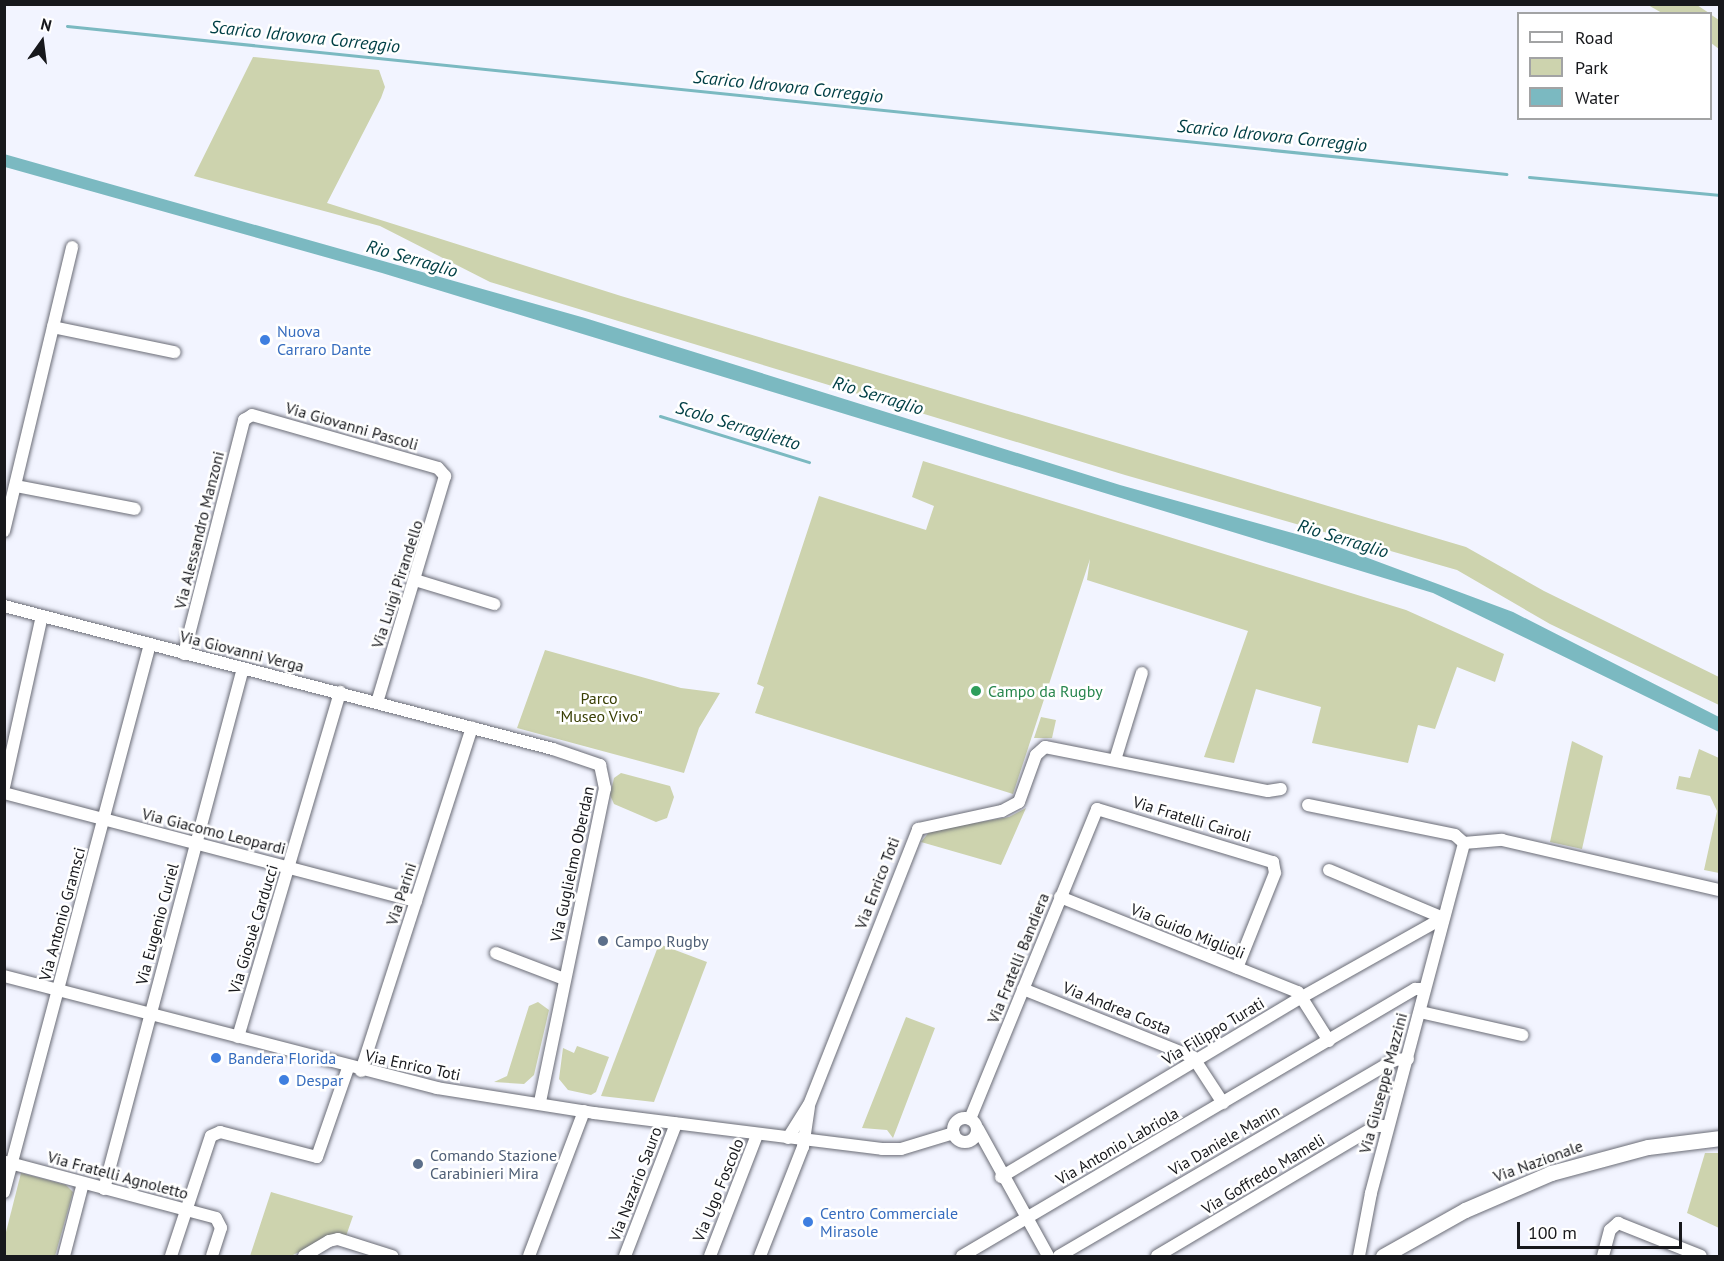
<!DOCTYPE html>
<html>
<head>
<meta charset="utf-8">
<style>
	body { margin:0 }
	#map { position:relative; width:1724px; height:1261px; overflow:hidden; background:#f2f4ff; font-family:"PT Sans",sans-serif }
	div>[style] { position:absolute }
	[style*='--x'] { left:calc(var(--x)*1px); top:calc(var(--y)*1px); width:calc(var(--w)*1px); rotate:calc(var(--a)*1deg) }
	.green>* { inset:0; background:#cdd3ae }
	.water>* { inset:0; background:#7bb9c1 }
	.stream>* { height:3px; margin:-1.5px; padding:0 1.5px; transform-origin:1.5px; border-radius:1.5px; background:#7bb9c1 }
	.roads { filter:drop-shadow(0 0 2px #6a6c76) drop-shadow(0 0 2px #6a6c76) }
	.minor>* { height:12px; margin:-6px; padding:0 6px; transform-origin:6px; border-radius:6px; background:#fff }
	.minor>.ring { margin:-6px; padding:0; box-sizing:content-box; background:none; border:12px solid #fff; border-radius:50% }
	.major>* { height:15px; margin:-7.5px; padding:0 7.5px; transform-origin:7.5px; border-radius:7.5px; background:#fff }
	.dots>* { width:16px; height:16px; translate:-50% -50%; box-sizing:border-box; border:3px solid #fff; border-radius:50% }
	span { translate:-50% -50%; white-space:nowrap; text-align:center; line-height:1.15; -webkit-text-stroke:5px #fff; paint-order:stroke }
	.shop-label { font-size:16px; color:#366cbe }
	.left { translate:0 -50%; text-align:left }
	.street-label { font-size:16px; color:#17181c }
	.leisure-label { font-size:16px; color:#27864d }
	.park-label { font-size:16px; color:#383e03 }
	.service-label { font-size:16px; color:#4e5e75 }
	.water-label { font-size:18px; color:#003f45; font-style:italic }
	.frame { position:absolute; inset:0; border:6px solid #17181c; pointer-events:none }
	.legend { position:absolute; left:1517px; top:12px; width:195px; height:108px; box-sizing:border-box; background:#fff; border:2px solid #a2a3a4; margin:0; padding:8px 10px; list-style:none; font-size:18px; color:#17181c }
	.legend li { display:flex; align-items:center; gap:12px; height:30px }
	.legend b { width:30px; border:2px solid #a2a3a4 }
	.north { position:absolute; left:12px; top:12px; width:60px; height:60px; -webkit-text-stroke:4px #fff; paint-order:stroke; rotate:14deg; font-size:16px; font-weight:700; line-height:24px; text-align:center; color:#17181c }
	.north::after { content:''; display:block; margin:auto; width:21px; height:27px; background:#17181c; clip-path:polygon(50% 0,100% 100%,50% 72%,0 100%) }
	.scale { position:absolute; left:1517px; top:1222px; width:165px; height:27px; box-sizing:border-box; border:3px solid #17181c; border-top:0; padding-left:8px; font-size:18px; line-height:21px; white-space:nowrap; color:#17181c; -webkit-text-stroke:4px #fff; paint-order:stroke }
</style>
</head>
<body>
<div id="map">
	<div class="green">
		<i style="clip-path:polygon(1648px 5px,1697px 5px,1709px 13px,1662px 13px)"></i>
		<i style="clip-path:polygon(1710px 14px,1719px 20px,1719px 49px,1711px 43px)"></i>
		<i style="clip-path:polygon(253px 57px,379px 70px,385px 87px,381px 98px,327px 203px,621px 296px,1466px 547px,1544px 591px,1719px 677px,1719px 705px,1550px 624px,1457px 570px,1125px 475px,490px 282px,380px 226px,194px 176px)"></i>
		<i style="clip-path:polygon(923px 461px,1406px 610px,1504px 654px,1495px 682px,1457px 667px,1435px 729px,1418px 725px,1408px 763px,1312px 743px,1321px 707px,1256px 689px,1234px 763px,1204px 757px,1248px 631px,1087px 580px,1090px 559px,1013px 794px,755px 713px,764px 687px,757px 684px,819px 496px,926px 530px,934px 506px,912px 497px)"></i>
		<i style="clip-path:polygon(545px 650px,681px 688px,720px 693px,699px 728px,684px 773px,517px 728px)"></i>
		<i style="clip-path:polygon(1041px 717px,1056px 720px,1052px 738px,1034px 738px)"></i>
		<i style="clip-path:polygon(1572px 741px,1603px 756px,1582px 849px,1550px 842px)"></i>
		<i style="clip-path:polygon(1699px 749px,1719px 758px,1719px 873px,1704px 870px,1717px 811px,1710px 796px,1676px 789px,1679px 776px,1690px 778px)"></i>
		<i style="clip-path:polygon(621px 773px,670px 786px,674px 797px,667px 818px,656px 822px,614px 804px,610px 795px,614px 778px)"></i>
		<i style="clip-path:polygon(1026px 808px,1001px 865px,921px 842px,930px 831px,1009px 817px)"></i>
		<i style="clip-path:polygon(659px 944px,707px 962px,654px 1102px,601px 1096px)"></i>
		<i style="clip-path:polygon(538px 1002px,549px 1010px,534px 1075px,524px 1084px,494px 1082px,507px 1076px,529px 1006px)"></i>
		<i style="clip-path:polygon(906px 1017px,935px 1028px,893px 1138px,887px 1130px,862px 1128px)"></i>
		<i style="clip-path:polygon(577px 1046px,609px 1057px,596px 1092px,591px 1095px,568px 1090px,559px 1079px,563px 1048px,574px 1053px)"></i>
		<i style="clip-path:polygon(1705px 1153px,1719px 1153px,1719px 1228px,1687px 1213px)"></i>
		<i style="clip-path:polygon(21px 1173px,66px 1185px,73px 1192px,55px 1256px,5px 1256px,5px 1236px)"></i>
		<i style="clip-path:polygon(271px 1192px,353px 1216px,346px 1236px,317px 1243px,291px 1256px,250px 1256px)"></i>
	</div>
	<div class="water">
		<i style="clip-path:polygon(4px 154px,585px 318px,1120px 485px,1325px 542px,1513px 612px,1719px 717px,1719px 732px,1433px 593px,382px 273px,5px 167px)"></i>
	</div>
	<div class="stream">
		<i style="--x:67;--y:26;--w:1447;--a:5.87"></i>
		<i style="--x:1529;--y:177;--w:192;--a:5.4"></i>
		<i style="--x:660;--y:416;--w:156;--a:17.2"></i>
	</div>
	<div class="roads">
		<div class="minor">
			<i style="--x:53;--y:327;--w:124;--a:11.7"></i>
			<i style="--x:16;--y:486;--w:121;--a:10.9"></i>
			<i style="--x:4;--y:531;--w:292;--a:-76.5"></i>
			<i style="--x:415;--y:580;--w:83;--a:16.9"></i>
			<i style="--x:4;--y:606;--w:567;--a:14.6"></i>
			<i style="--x:553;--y:749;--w:50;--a:18.8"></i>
			<i style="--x:600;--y:765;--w:24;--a:78"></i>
			<i style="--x:605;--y:788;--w:322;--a:101.7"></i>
			<i style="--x:184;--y:654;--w:242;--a:-75.6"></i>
			<i style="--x:244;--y:420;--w:9;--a:-32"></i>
			<i style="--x:252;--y:415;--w:193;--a:15.9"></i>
			<i style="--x:438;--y:468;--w:11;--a:49"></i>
			<i style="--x:445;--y:476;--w:236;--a:106.7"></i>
			<i style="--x:1115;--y:760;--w:91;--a:-72.8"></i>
			<i style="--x:4;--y:787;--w:175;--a:-77.5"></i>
			<i style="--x:4;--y:793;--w:426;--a:14.7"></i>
			<i style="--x:1308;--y:805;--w:150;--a:11.5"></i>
			<i style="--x:1455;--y:835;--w:12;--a:42"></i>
			<i style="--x:1329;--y:870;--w:124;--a:22.8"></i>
			<i style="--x:1060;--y:897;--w:256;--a:21.8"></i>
			<i style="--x:1298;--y:992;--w:58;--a:57.7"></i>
			<i style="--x:496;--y:953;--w:73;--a:20.9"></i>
			<i style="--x:4;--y:976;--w:447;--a:14.5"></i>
			<i style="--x:437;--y:1088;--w:159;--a:9"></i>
			<i style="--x:594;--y:1113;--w:290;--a:7.1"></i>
			<i style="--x:882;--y:1149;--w:19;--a:0"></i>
			<i style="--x:901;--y:1149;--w:55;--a:-16.8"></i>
			<i style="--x:1023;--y:989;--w:183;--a:21.8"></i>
			<i style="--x:1193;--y:1057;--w:55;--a:56.9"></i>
			<i style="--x:1420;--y:1012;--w:105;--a:12.7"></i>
			<i style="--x:238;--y:1037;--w:360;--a:-73.5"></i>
			<i style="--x:361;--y:1071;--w:361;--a:-72.1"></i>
			<i class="ring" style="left:953px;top:1118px;width:12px;height:12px"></i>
			<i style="--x:970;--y:1119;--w:335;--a:-67.7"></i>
			<i style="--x:1097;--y:809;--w:184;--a:16.8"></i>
			<i style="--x:1273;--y:862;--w:11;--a:80"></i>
			<i style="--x:1275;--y:873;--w:102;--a:111.8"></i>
			<i style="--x:978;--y:1129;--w:145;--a:61.1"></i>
			<i style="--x:788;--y:1138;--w:39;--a:-58"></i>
			<i style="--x:809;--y:1105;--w:297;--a:-68.4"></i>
			<i style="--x:918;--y:829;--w:86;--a:-12.1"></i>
			<i style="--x:1002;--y:811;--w:19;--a:-28"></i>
			<i style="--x:1019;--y:802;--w:50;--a:-70.1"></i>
			<i style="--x:1036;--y:755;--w:12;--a:-42"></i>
			<i style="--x:1045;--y:747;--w:227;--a:11.2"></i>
			<i style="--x:1268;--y:791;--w:13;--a:-9"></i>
			<i style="--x:6;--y:1162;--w:217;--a:14.9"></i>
			<i style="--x:216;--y:1218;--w:11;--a:63"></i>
			<i style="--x:221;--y:1228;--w:29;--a:108"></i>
			<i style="--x:1001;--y:1177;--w:351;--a:-30.9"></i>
			<i style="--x:1302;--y:997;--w:162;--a:-29.3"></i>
			<i style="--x:104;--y:1189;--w:539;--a:-75.06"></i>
			<i style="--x:4;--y:1192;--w:567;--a:-75.08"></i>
			<i style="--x:64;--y:1256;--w:75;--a:-75.4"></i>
			<i style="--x:171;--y:1256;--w:126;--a:-71.6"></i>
			<i style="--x:211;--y:1136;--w:10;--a:-24"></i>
			<i style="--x:220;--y:1132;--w:100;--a:14.5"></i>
			<i style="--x:317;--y:1157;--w:94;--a:-70.8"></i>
			<i style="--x:304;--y:1256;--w:29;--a:-31"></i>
			<i style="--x:329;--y:1241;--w:9;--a:-13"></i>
			<i style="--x:338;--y:1239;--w:57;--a:17.5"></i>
			<i style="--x:529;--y:1256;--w:155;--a:-69.2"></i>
			<i style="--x:625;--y:1256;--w:142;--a:-68.9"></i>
			<i style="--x:710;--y:1256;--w:130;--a:-68.8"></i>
			<i style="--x:760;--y:1256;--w:117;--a:-68.5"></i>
			<i style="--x:803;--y:1147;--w:40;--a:-81.5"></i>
			<i style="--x:962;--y:1256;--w:526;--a:-30.52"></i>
			<i style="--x:1415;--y:989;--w:10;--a:0"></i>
			<i style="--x:1059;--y:1256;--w:388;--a:-30.3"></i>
			<i style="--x:1394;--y:1060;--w:14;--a:-4"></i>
			<i style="--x:1157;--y:1256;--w:255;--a:-30.7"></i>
			<i style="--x:1376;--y:1126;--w:12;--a:0"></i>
			<i style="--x:1359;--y:1256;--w:64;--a:-79.2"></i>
			<i style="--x:1371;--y:1193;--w:362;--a:-75.1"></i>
			<i style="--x:1464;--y:843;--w:38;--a:-5"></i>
			<i style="--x:1502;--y:840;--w:222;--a:13"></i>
			<i style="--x:1603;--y:1256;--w:27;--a:-75"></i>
			<i style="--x:1610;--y:1230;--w:11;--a:-41"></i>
			<i style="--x:1618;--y:1223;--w:89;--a:21.7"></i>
		</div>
		<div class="major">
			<i style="--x:1383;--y:1256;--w:94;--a:-29.3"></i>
			<i style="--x:1465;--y:1210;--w:94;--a:-23.3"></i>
			<i style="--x:1551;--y:1173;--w:100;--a:-15"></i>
			<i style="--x:1648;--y:1147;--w:73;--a:-7.1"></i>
		</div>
	</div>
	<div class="dots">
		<i style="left:265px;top:340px;background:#3f7fe0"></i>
		<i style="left:976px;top:691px;background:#2e9e5b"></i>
		<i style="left:603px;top:941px;background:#5c6f8a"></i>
		<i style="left:216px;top:1058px;background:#3f7fe0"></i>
		<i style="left:284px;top:1080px;background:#3f7fe0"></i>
		<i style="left:418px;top:1164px;background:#5c6f8a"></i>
		<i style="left:808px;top:1222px;background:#3f7fe0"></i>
	</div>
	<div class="shop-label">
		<span class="left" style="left:277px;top:340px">Nuova<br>Carraro Dante</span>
		<span class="left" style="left:228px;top:1058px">Bandera Florida</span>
		<span class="left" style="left:296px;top:1080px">Despar</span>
		<span class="left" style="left:820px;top:1222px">Centro Commerciale<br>Mirasole</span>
	</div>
	<div class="street-label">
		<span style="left:352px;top:426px;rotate:16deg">Via Giovanni Pascoli</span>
		<span style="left:199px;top:530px;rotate:-76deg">Via Alessandro Manzoni</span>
		<span style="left:397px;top:584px;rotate:-72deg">Via Luigi Pirandello</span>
		<span style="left:242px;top:651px;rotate:14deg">Via Giovanni Verga</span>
		<span style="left:1192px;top:819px;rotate:17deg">Via Fratelli Cairoli</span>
		<span style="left:214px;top:831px;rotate:14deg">Via Giacomo Leopardi</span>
		<span style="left:572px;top:864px;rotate:-78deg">Via Guglielmo Oberdan</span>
		<span style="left:877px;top:883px;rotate:-69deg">Via Enrico Toti</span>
		<span style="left:401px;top:894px;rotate:-72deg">Via Parini</span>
		<span style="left:62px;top:914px;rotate:-75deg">Via Antonio Gramsci</span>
		<span style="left:157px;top:924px;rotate:-75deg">Via Eugenio Curiel</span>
		<span style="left:253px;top:929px;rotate:-73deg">Via Giosuè Carducci</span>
		<span style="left:1188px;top:931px;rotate:22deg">Via Guido Miglioli</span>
		<span style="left:1018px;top:958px;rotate:-68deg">Via Fratelli Bandiera</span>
		<span style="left:1117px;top:1008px;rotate:22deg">Via Andrea Costa</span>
		<span style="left:1213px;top:1031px;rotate:-31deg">Via Filippo Turati</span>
		<span style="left:413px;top:1065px;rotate:12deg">Via Enrico Toti</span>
		<span style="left:1383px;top:1083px;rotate:-75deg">Via Giuseppe Mazzini</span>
		<span style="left:1224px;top:1140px;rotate:-30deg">Via Daniele Manin</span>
		<span style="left:1117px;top:1146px;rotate:-30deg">Via Antonio Labriola</span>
		<span style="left:1538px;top:1161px;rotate:-20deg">Via Nazionale</span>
		<span style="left:1263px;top:1174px;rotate:-31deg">Via Goffredo Mameli</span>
		<span style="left:118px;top:1175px;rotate:15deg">Via Fratelli Agnoletto</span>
		<span style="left:635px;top:1184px;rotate:-69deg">Via Nazario Sauro</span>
		<span style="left:718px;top:1190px;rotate:-68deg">Via Ugo Foscolo</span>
	</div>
	<div class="leisure-label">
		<span class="left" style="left:988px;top:691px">Campo da Rugby</span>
	</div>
	<div class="park-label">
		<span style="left:599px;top:707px">Parco<br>"Museo Vivo"</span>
	</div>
	<div class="service-label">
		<span class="left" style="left:615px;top:941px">Campo Rugby</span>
		<span class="left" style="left:430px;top:1164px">Comando Stazione<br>Carabinieri Mira</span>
	</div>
	<div class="water-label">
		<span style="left:305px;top:37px;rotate:6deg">Scarico Idrovora Correggio</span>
		<span style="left:788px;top:87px;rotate:6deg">Scarico Idrovora Correggio</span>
		<span style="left:1272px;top:136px;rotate:6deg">Scarico Idrovora Correggio</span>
		<span style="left:412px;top:259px;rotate:16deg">Rio Serraglio</span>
		<span style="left:878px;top:396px;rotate:17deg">Rio Serraglio</span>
		<span style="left:738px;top:426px;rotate:17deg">Scolo Serraglietto</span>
		<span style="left:1343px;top:539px;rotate:17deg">Rio Serraglio</span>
	</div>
	<div class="frame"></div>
	<ul class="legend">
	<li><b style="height:8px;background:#fff"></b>Road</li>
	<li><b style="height:16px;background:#cdd3ae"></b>Park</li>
	<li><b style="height:16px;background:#7bb9c1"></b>Water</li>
	</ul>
	<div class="north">N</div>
	<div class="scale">100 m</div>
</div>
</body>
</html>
